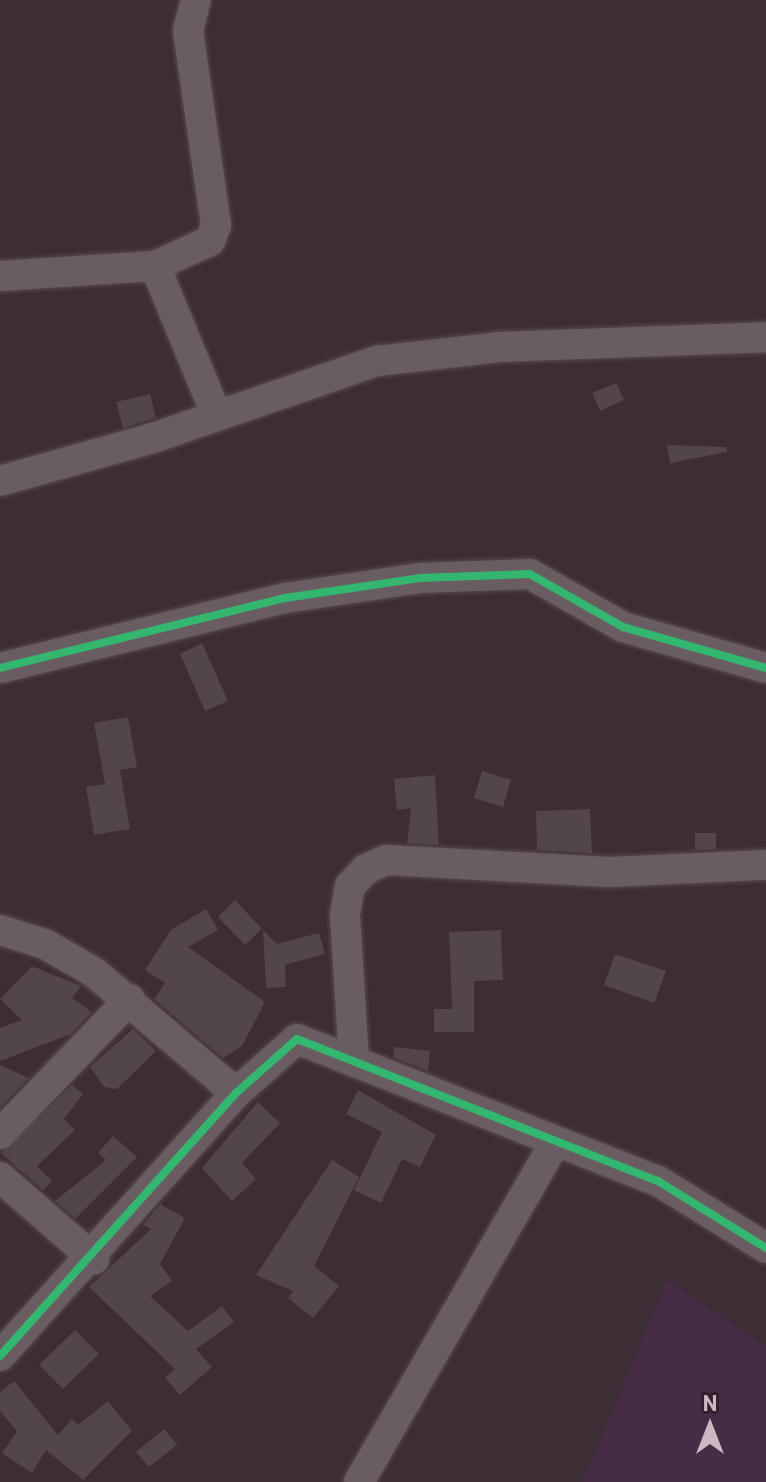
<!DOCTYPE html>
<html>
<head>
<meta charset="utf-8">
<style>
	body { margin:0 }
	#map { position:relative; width:766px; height:1482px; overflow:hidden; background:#3d2d35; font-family:Barlow,sans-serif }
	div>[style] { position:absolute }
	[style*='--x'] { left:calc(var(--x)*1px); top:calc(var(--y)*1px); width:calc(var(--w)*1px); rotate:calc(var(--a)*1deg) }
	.green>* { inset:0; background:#472c46 }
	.building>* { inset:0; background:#52454b }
	.roads { filter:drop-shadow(0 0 2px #564a50) drop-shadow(0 0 2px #564a50) }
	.minor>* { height:30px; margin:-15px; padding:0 15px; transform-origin:15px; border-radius:15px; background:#6a5d62 }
	.cycleway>* { height:8px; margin:-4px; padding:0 4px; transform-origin:4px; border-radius:4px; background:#33b770 }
	span { translate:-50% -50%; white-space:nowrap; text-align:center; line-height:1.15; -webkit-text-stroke:6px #391f2b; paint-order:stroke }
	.north { position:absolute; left:670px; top:1386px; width:80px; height:80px; -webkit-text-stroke:6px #391f2b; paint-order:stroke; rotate:0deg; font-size:22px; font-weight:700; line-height:32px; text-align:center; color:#cdb8c1 }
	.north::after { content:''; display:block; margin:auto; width:28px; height:36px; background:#cdb8c1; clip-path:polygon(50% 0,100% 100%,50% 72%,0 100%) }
</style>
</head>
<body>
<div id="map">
	<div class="green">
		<i style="clip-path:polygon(667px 1280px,766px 1346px,766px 1482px,583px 1482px)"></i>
	</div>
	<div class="building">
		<i style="clip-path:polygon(616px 383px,624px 400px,600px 411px,592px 393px)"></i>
		<i style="clip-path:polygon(150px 394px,156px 418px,123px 428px,116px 402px)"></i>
		<i style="clip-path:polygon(667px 445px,726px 447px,727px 452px,670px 463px)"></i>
		<i style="clip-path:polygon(202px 643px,228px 701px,205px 711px,180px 654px)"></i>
		<i style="clip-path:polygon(128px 717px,137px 767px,120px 770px,130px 829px,94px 835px,86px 787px,105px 784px,94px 723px)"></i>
		<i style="clip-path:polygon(482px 771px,511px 780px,503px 807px,474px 798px)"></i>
		<i style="clip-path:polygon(435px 775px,439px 845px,407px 843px,411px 808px,397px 810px,394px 779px)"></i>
		<i style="clip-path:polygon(590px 809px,592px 853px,537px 850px,536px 811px)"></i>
		<i style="clip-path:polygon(695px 833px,716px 833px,716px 849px,695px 850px)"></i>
		<i style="clip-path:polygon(235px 900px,262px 929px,245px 945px,218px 917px)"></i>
		<i style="clip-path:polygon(206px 909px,218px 930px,188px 947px,265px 1002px,242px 1046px,223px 1058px,154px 999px,165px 983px,145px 970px,171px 930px)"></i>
		<i style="clip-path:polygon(263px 930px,277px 944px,319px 933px,325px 954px,285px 965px,286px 987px,266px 988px)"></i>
		<i style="clip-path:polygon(501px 930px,503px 980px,474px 981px,474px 1032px,434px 1032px,434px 1009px,452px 1009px,449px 932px)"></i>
		<i style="clip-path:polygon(615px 954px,666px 971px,654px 1003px,604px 985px)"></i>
		<i style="clip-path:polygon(32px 966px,81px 986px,72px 998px,92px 1012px,71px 1034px,0 1061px,0 1028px,22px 1020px,0 999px)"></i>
		<i style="clip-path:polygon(133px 1029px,156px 1051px,117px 1089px,104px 1087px,90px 1067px)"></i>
		<i style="clip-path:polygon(394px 1047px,430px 1051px,428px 1071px,393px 1057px)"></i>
		<i style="clip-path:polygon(0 1065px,29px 1078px,0 1108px)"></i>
		<i style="clip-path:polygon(72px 1085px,83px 1094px,64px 1119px,75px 1130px,37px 1166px,52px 1181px,43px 1190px,1px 1153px)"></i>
		<i style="clip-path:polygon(358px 1090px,436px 1135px,420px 1167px,402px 1159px,381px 1203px,354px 1190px,382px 1132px,346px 1114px)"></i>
		<i style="clip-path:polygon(258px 1102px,280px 1123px,242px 1163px,256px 1179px,232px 1201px,202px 1168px)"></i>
		<i style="clip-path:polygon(113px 1136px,137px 1157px,75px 1219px,55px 1201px,106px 1160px,98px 1153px)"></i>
		<i style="clip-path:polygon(332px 1160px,359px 1177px,314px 1266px,339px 1286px,313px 1318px,288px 1298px,293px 1291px,256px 1275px)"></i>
		<i style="clip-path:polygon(160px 1204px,185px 1218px,160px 1264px,172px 1281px,150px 1296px,188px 1331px,222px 1306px,234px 1322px,196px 1349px,212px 1367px,180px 1395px,165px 1378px,175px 1369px,89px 1287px,151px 1229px,143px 1225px)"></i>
		<i style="clip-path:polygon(75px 1330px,99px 1354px,63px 1389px,39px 1365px)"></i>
		<i style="clip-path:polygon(14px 1381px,58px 1435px,72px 1419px,78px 1425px,108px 1401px,132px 1431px,83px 1480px,46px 1450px,32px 1473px,2px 1453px,17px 1431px,0 1411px,0 1392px)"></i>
		<i style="clip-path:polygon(164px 1429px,177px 1445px,149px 1467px,136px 1452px)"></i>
	</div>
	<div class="roads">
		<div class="minor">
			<i style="--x:155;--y:266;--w:160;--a:67.6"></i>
			<i style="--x:0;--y:276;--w:155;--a:-3.7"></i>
			<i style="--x:155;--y:266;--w:60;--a:-24.4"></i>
			<i style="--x:210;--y:241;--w:17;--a:-69"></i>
			<i style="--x:216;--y:225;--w:196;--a:-98.2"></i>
			<i style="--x:188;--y:31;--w:32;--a:-76"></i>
			<i style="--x:0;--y:481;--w:159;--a:-15.7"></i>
			<i style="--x:153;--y:438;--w:237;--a:-19"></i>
			<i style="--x:377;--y:361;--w:123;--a:-6.5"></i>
			<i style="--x:499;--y:347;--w:267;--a:-2.1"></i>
			<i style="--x:0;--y:668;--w:293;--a:-13.8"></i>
			<i style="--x:285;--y:598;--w:136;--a:-8.4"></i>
			<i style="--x:420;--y:578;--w:110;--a:-2.1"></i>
			<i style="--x:530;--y:574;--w:107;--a:29.7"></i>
			<i style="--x:623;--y:627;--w:149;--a:16"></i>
			<i style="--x:0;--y:930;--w:47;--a:17.3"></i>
			<i style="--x:45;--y:944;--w:58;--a:30.1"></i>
			<i style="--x:95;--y:973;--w:185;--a:40.4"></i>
			<i style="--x:354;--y:1062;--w:148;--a:-93.5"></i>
			<i style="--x:345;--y:914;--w:28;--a:-80"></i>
			<i style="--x:350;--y:886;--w:23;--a:-47"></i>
			<i style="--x:366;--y:869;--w:22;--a:-24"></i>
			<i style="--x:386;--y:860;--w:223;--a:3.1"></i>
			<i style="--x:609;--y:872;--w:157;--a:-2.6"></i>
			<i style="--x:0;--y:1134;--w:187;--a:-46.1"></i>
			<i style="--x:0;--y:1177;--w:125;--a:41.1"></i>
			<i style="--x:0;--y:1356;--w:353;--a:-48.1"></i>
			<i style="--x:236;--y:1093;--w:81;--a:-41.5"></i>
			<i style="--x:297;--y:1039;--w:388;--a:21.5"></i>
			<i style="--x:658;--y:1181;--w:127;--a:31.8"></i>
			<i style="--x:359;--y:1482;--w:392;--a:-60"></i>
		</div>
	</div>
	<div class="cycleway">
		<i style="--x:0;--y:668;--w:293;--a:-13.8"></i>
		<i style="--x:285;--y:598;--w:136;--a:-8.4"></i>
		<i style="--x:420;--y:578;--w:110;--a:-2.1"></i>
		<i style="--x:530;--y:574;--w:107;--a:29.7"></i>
		<i style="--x:623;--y:627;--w:149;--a:16"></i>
		<i style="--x:0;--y:1356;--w:353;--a:-48.1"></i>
		<i style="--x:236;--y:1093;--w:81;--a:-41.5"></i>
		<i style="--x:297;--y:1039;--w:388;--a:21.5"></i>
		<i style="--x:658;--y:1181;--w:127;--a:31.8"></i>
	</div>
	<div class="north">N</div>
</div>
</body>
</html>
